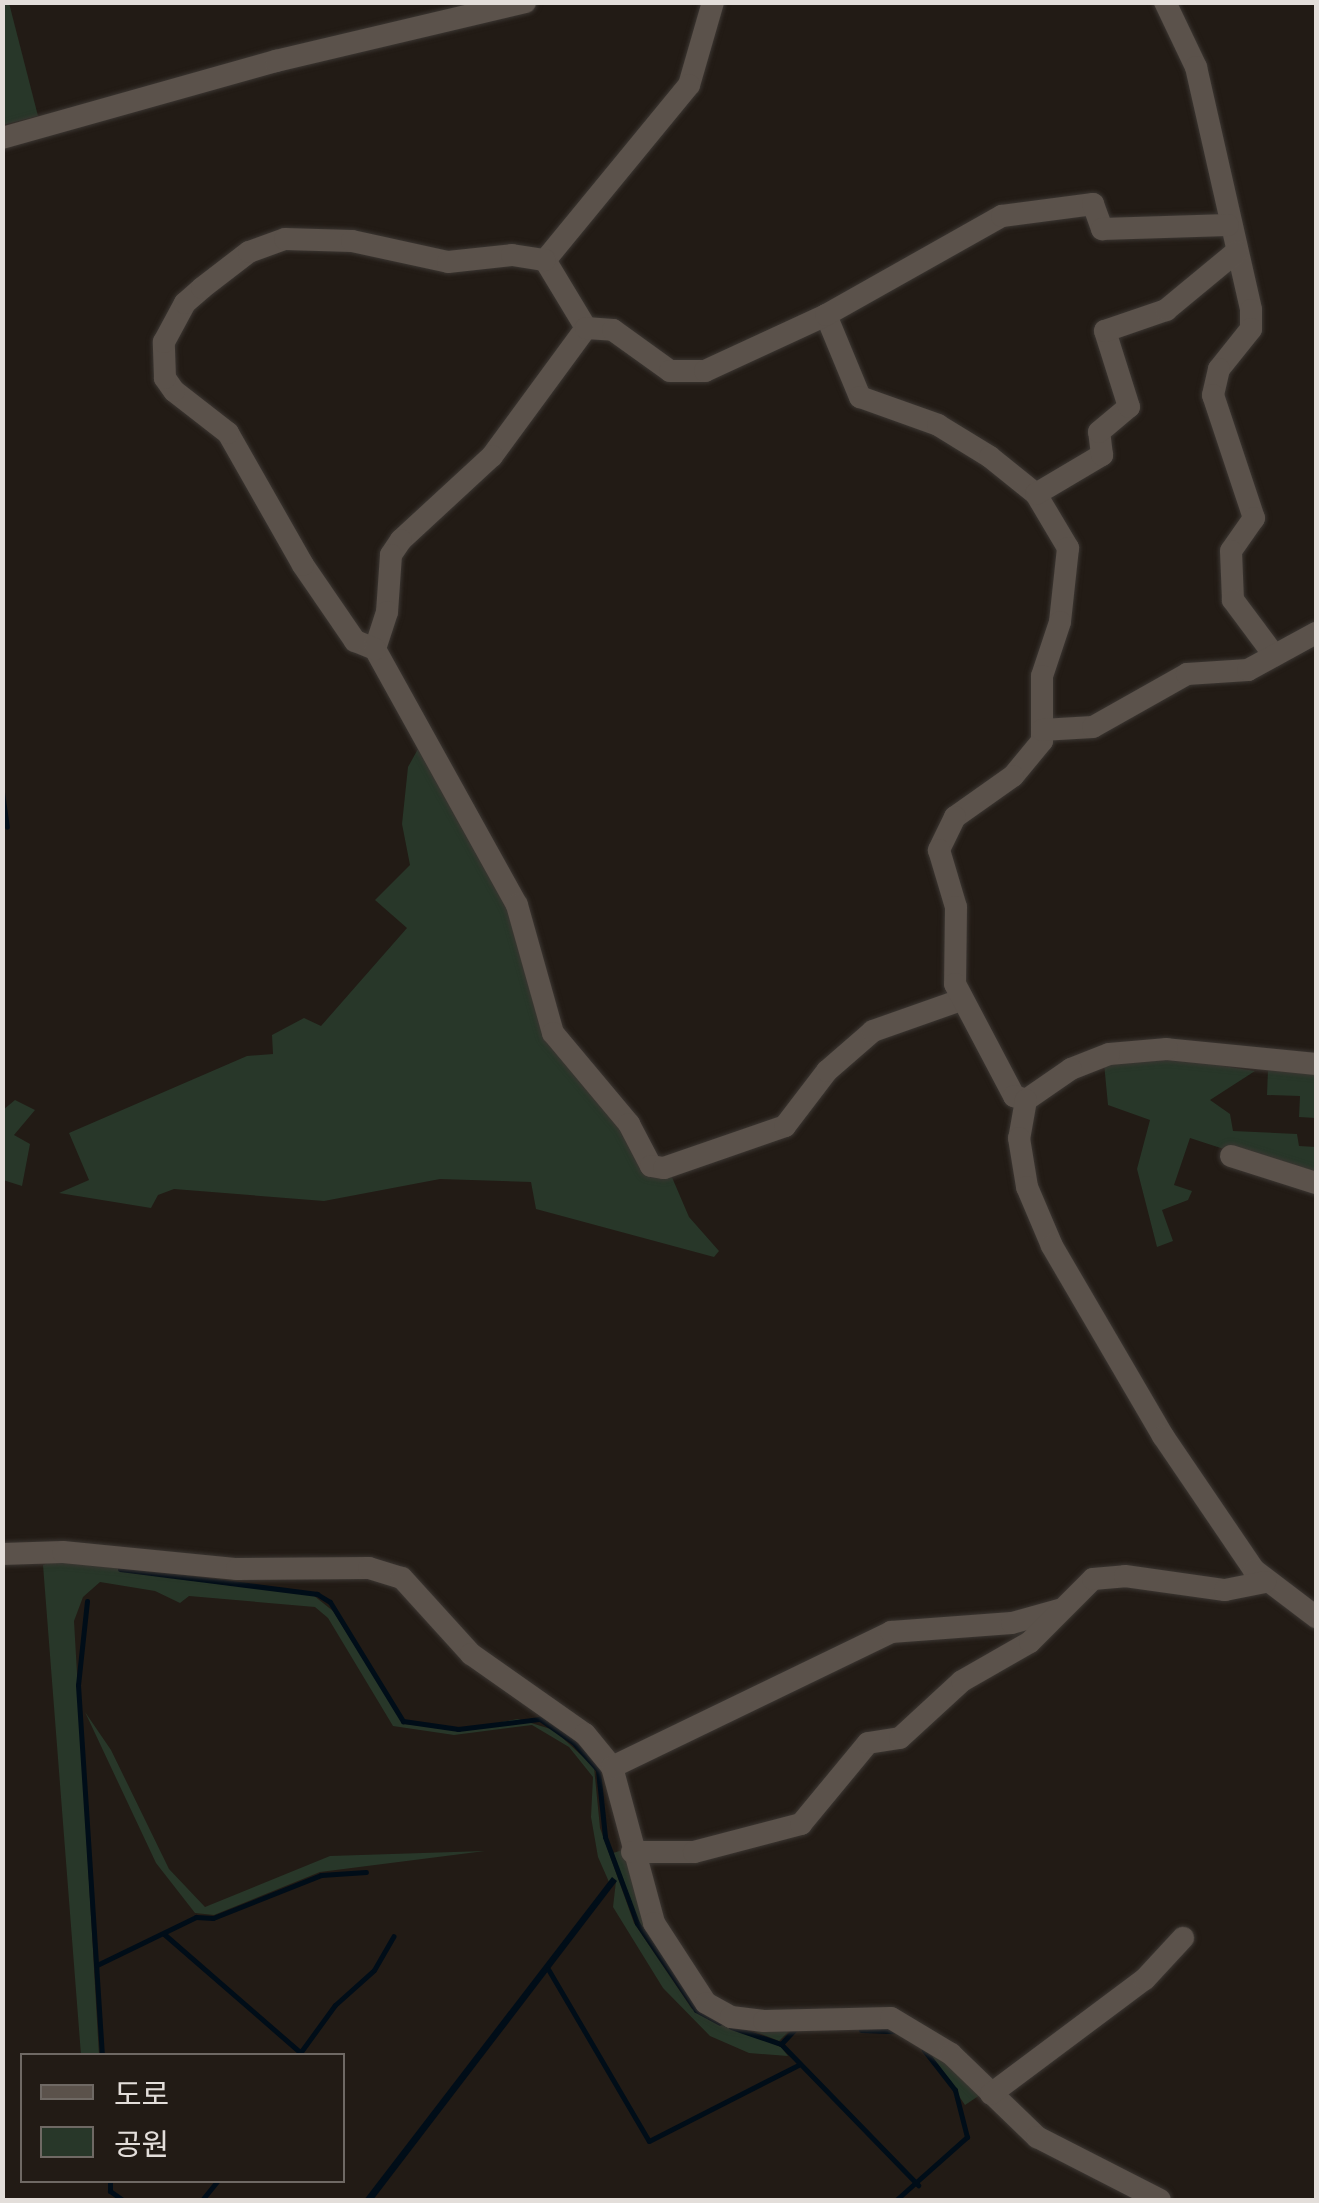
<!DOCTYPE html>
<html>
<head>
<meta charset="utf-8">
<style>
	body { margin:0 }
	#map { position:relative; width:1319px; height:2203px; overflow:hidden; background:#221b15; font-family:"Playfair Display","Noto Sans KR",serif }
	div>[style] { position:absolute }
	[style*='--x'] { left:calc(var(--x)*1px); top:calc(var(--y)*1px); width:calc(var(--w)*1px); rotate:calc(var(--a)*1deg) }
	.green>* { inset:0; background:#283729 }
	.water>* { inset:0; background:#000d18 }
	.stream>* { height:5px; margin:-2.5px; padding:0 2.5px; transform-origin:2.5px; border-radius:2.5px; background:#000d18 }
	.roads { filter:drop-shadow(0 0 2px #3b3632) drop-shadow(0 0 2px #3b3632) }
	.minor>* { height:22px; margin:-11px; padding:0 11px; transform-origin:11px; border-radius:11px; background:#5b524b }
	span { translate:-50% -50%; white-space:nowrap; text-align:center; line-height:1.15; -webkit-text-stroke:8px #221b15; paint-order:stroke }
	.frame { position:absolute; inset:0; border:5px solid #e3deda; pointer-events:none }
	.legend { position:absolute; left:20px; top:2053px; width:325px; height:130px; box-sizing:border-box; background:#221b15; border:2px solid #6f6964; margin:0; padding:12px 18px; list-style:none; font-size:30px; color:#e3deda }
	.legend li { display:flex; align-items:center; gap:20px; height:50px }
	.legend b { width:50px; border:2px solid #6f6964 }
</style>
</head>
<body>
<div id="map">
	<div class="green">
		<i style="clip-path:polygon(2px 3px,9px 3px,38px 116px,3px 125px)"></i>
		<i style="clip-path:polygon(418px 749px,514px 910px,531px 985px,671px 1175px,689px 1217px,719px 1251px,714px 1257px,536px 1209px,531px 1182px,440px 1179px,324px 1201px,174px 1189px,158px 1195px,151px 1208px,59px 1193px,89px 1180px,69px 1133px,247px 1056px,273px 1054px,272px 1035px,304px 1018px,321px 1026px,407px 928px,375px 900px,410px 865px,402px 824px,408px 767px)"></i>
		<i style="clip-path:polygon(1179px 1059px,1255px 1071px,1210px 1100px,1230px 1114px,1233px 1131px,1297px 1134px,1299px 1146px,1316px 1147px,1316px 1179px,1190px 1138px,1174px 1185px,1192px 1191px,1188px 1200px,1162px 1210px,1173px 1241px,1157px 1247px,1137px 1169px,1150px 1120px,1108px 1105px,1104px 1063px)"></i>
		<i style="clip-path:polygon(1268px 1069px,1316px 1071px,1316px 1118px,1299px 1117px,1300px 1096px,1267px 1095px)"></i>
		<i style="clip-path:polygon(15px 1100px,35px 1110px,14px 1135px,30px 1144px,22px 1186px,3px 1180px,3px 1110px)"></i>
		<i style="clip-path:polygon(56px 1560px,313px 1595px,333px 1611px,404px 1724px,459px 1730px,518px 1719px,554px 1730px,594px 1767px,600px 1828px,634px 1923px,692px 2009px,781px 2047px,788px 2056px,749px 2053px,710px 2036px,663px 1988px,613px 1907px,616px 1881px,609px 1882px,598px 1857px,591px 1817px,593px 1777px,569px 1747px,532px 1725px,454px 1735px,393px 1726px,328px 1618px,315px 1607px,189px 1596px,180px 1603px,155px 1591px,100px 1582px,83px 1597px,74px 1621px,99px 2055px,81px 2055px,43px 1565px)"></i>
		<i style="clip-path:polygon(85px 1712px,111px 1750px,169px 1869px,205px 1907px,330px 1856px,485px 1851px,320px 1872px,214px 1915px,195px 1913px,156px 1863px)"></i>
		<i style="clip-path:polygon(626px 1849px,648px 1921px,690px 1988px,712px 2011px,753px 2023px,863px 2018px,898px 2024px,949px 2057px,986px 2091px,965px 2105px,922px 2041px,897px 2029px,793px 2027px,779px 2041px,697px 2008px,637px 1921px,613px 1853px)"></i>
	</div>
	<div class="water">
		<i style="clip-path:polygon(612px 1877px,617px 1881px,373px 2200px,364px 2200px)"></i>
	</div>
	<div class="stream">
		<i style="--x:2;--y:792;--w:35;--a:82"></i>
		<i style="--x:120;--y:1569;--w:199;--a:7.2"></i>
		<i style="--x:317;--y:1594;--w:15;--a:32"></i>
		<i style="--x:330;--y:1602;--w:140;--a:58.5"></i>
		<i style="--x:403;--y:1721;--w:56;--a:8.3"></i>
		<i style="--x:458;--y:1729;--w:83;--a:-7"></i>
		<i style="--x:540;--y:1719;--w:40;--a:34.9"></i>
		<i style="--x:573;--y:1742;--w:38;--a:48"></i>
		<i style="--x:598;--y:1770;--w:67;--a:84"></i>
		<i style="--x:605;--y:1837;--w:92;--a:69.6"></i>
		<i style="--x:637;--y:1923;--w:105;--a:55.9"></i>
		<i style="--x:696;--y:2010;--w:27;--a:28"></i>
		<i style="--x:87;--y:1601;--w:84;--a:96.1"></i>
		<i style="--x:78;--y:1685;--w:372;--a:86.3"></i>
		<i style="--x:164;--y:1934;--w:181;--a:41"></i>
		<i style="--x:97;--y:1965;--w:110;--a:-25.9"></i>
		<i style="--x:196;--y:1917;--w:17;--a:3"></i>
		<i style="--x:213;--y:1918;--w:116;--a:-21.7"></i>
		<i style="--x:321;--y:1875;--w:45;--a:-3.8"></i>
		<i style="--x:548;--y:1969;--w:199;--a:59.6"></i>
		<i style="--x:649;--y:2141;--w:167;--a:-27"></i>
		<i style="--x:731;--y:2027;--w:53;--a:18.8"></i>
		<i style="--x:781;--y:2044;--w:197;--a:45.8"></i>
		<i style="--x:861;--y:2030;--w:34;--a:2"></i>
		<i style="--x:781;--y:2044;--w:21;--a:-47"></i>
		<i style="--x:300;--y:2053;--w:59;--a:-53.9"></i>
		<i style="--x:335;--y:2005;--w:52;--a:-41.9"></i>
		<i style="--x:374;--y:1970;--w:39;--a:-60"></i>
		<i style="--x:110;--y:2180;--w:11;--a:90"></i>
		<i style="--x:110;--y:2191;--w:16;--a:35"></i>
		<i style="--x:202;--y:2200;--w:26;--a:-51"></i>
		<i style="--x:896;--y:2200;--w:95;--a:-41.6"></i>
		<i style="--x:967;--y:2137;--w:49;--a:-104.3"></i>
		<i style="--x:955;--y:2090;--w:51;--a:-127.8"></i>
	</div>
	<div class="roads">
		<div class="minor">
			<i style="--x:713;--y:2;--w:86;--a:106.1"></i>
			<i style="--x:689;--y:85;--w:227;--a:129.4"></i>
			<i style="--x:545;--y:260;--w:79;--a:58.9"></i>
			<i style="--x:586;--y:328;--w:159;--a:126.3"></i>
			<i style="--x:492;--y:456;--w:124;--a:137.3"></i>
			<i style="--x:401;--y:540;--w:18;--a:124"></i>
			<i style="--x:391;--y:555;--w:57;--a:94"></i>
			<i style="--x:387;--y:612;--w:39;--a:108"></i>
			<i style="--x:375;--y:649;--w:293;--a:61"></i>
			<i style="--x:517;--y:905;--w:133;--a:74.3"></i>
			<i style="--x:553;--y:1033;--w:119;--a:50.1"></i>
			<i style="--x:629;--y:1124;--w:47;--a:62.4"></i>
			<i style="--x:651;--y:1166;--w:13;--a:9"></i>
			<i style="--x:664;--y:1168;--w:128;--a:-19.1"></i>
			<i style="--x:785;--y:1126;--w:69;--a:-52.6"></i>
			<i style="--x:827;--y:1071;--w:61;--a:-41"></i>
			<i style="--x:873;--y:1031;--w:93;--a:-19.4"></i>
			<i style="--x:1165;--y:2;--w:72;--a:64.5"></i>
			<i style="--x:1196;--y:67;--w:249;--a:77.2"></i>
			<i style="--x:1251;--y:310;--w:19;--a:90"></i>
			<i style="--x:1251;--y:329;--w:51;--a:128.7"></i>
			<i style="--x:1219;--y:369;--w:27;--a:103"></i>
			<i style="--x:1213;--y:395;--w:130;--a:71.6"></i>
			<i style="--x:1254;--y:518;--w:40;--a:124.9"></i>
			<i style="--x:1231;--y:551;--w:49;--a:87.7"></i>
			<i style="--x:1233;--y:600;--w:69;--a:53.3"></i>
			<i style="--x:2;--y:138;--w:285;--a:-15.7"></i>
			<i style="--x:276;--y:61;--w:256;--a:-13.3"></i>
			<i style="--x:826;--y:315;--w:89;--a:67.5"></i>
			<i style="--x:860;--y:397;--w:83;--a:19.7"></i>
			<i style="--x:938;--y:425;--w:61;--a:31.6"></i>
			<i style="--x:990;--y:457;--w:59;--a:38.8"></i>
			<i style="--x:1036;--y:494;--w:63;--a:59.3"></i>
			<i style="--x:1068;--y:548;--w:74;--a:96.2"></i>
			<i style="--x:1060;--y:622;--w:57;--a:108.4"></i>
			<i style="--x:1042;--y:676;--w:65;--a:90"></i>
			<i style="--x:1042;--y:741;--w:45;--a:129.6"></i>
			<i style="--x:1013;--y:776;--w:71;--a:144.7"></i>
			<i style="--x:955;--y:817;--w:37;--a:116"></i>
			<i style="--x:939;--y:850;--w:59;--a:73.4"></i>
			<i style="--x:956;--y:907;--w:77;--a:90.7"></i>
			<i style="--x:955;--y:984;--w:127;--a:62.2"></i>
			<i style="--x:1014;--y:1096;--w:13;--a:18"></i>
			<i style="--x:586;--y:328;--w:27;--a:4"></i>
			<i style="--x:613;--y:330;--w:70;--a:35.7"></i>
			<i style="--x:670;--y:371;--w:35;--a:0"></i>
			<i style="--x:705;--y:371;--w:133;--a:-24.8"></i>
			<i style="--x:826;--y:315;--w:202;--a:-29.4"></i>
			<i style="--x:1002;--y:216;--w:92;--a:-7.5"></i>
			<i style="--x:1093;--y:204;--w:27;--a:70"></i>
			<i style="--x:1102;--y:229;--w:126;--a:-1.8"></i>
			<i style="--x:1036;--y:494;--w:77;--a:-30.6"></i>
			<i style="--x:1102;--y:455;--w:23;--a:-97"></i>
			<i style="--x:1099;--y:432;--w:39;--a:-40"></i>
			<i style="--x:1129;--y:407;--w:80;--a:-107.5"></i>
			<i style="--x:1105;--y:331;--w:65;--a:-19"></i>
			<i style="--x:1166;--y:310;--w:91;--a:-39.6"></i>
			<i style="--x:375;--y:649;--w:22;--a:-158"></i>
			<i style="--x:355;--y:641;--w:92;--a:-124.4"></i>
			<i style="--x:303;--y:565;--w:152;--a:-119.6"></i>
			<i style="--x:228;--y:433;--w:68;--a:-142.1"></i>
			<i style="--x:174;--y:391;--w:16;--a:-125"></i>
			<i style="--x:165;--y:378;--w:36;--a:-92"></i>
			<i style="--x:164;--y:342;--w:44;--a:-61.7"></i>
			<i style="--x:185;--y:303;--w:23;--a:-41"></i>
			<i style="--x:202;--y:288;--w:59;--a:-37.5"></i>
			<i style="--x:249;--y:252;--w:38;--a:-20"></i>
			<i style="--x:285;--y:239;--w:67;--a:1.7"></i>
			<i style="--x:352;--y:241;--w:98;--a:12.3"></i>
			<i style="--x:448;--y:262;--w:64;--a:-6.2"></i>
			<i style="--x:512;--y:255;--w:33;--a:9"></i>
			<i style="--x:1042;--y:730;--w:51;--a:-3.4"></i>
			<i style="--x:1093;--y:727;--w:108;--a:-29.4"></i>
			<i style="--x:1187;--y:674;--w:61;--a:-3.8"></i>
			<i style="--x:1248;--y:670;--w:77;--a:-28.6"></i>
			<i style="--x:1316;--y:1064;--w:150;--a:-174.3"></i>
			<i style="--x:1167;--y:1049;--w:58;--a:175.1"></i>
			<i style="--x:1109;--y:1054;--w:41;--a:158.5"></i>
			<i style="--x:1071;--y:1069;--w:55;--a:145.4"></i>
			<i style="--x:1026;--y:1100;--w:39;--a:100"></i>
			<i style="--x:1019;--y:1138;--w:50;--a:80.7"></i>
			<i style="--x:1027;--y:1187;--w:64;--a:67"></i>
			<i style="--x:1052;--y:1246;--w:220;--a:59.7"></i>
			<i style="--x:1163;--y:1436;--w:162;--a:55.8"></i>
			<i style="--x:1254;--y:1570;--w:78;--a:37.2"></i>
			<i style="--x:1231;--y:1156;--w:89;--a:17.6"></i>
			<i style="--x:2;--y:1554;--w:61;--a:-1.9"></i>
			<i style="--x:63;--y:1552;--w:175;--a:5.6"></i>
			<i style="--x:237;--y:1569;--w:132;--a:-0.4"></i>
			<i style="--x:369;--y:1568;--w:34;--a:17"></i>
			<i style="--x:402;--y:1578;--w:103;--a:47.8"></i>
			<i style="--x:471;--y:1654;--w:139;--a:35.1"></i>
			<i style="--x:585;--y:1734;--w:43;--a:50.7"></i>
			<i style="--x:612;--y:1767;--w:162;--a:74.9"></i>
			<i style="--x:654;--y:1923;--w:95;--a:57"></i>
			<i style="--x:706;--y:2003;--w:29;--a:29"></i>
			<i style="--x:731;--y:2017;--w:33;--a:7"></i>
			<i style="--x:764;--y:2021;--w:127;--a:-1.4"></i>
			<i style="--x:891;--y:2018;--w:70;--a:31"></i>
			<i style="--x:951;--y:2054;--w:120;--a:44"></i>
			<i style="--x:1037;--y:2137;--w:138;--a:27.1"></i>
			<i style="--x:612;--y:1767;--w:310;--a:-25.8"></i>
			<i style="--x:891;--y:1632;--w:121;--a:-4.3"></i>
			<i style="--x:1012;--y:1623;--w:52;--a:-15.6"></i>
			<i style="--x:632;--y:1852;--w:62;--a:0"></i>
			<i style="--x:694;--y:1852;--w:111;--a:-14.7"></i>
			<i style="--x:801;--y:1824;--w:105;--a:-50.4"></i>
			<i style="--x:868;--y:1743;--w:32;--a:-9"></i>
			<i style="--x:900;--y:1738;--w:84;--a:-42.6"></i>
			<i style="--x:962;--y:1681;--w:78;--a:-29.8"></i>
			<i style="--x:1030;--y:1642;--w:89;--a:-45"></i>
			<i style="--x:1093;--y:1579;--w:32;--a:-5"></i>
			<i style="--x:1125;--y:1576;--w:101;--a:8"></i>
			<i style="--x:1225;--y:1590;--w:41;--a:-11.3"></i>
			<i style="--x:991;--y:2094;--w:192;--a:-36.8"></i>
			<i style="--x:1145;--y:1979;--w:56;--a:-47.2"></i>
		</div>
	</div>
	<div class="frame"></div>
	<ul class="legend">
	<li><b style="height:12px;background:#5b524b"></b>도로</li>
	<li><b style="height:28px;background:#283729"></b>공원</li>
	</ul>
</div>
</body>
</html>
